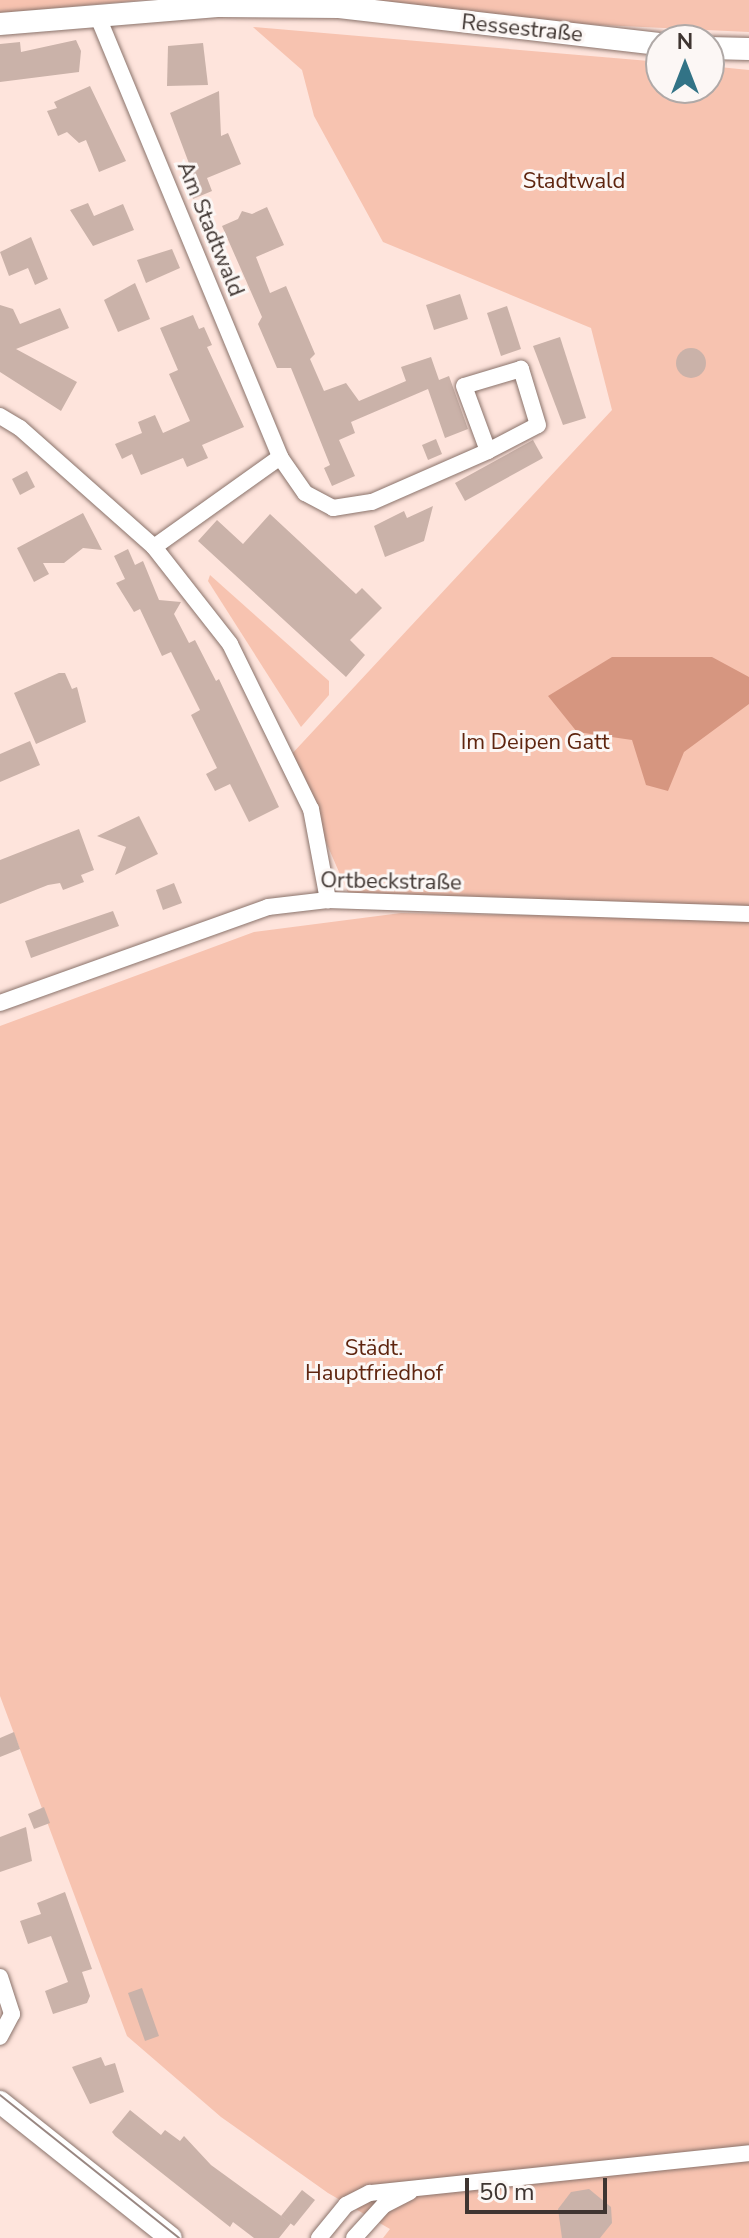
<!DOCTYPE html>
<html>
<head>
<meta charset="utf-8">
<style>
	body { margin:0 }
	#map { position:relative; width:749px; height:2238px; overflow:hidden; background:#fee4dc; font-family:"Nunito Sans",sans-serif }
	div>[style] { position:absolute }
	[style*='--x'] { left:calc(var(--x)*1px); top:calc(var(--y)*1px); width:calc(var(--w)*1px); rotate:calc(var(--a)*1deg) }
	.green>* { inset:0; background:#f7c3b0 }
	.water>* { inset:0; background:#d69680 }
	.building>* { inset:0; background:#cab2a9 }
	.round { border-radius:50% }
	.roads { filter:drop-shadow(0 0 2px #8a736b) drop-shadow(0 0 2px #8a736b) }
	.street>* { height:16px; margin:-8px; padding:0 8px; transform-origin:8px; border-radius:8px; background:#fff }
	.secondary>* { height:22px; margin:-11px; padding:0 11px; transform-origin:11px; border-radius:11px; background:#fff }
	.tram>* { height:2px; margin:-1px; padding:0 1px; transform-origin:1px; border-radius:1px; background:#998782 }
	span { translate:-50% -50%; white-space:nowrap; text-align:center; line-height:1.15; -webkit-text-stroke:6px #fcf7f5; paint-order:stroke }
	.street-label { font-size:22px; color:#3f3531 }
	.park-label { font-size:22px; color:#5f250f }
	.north { position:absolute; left:645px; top:24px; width:80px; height:80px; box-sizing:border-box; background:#fcf7f5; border:2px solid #b0a9a7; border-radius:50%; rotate:0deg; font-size:22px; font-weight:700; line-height:32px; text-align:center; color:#3f3531 }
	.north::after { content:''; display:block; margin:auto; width:28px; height:36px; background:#327386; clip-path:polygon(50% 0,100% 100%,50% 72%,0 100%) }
	.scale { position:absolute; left:465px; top:2178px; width:142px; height:36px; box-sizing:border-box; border:4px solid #3f3531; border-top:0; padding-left:10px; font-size:24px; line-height:28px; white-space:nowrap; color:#3f3531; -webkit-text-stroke:6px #fcf7f5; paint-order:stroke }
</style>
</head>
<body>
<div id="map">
	<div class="green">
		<i style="clip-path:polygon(0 0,143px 0,0 13px)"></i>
		<i style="clip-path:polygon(290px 0,749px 0,749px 32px,558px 23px)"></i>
		<i style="clip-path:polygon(253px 27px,661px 62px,661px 88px,709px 88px,709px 66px,749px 70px,749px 907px,349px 895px,289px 757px,612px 410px,591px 328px,383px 242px,314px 116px,302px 70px)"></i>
		<i style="clip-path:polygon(210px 575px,329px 681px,329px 695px,301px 727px,208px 581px)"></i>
		<i style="clip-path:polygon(401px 913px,749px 919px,749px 2238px,383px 2238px,390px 2229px,328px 2193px,221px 2117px,127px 2036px,0 1696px,0 1026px,254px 932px)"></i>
	</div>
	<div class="water">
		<i style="clip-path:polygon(612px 657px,712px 657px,749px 677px,749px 704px,684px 752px,668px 791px,646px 785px,632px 740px,577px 732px,548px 696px)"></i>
	</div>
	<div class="building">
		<i style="clip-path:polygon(76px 40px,81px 51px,79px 72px,0 82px,0 44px,20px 42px,21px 52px)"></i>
		<i style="clip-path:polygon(203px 43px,208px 85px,167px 86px,168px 46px)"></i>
		<i style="clip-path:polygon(90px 86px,126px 161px,99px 172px,86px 140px,79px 143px,67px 132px,58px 136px,47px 111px,57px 108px,54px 102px)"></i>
		<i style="clip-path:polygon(219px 91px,221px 136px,228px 133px,241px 164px,207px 178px,212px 191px,193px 199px,188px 185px,196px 182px,170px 113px)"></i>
		<i style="clip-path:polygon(88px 203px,94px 216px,123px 204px,134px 230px,93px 246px,70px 210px)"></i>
		<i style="clip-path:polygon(267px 207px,284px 245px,256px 257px,270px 293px,286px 286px,315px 354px,310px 359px,324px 391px,346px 383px,359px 401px,406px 381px,401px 367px,431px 357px,439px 380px,449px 376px,468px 429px,445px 438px,428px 389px,351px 422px,355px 433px,339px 440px,355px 476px,332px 486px,324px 468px,330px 465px,304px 400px,291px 368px,277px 368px,258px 324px,262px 317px,222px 226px,238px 219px,242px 211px,252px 214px)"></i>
		<i style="clip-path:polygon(31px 237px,48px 279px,35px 285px,28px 268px,9px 276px,0 252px)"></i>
		<i style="clip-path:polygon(172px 249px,180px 268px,146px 283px,137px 260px)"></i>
		<i style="clip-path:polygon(135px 283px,150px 319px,118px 332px,104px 300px)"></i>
		<i style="clip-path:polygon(460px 294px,468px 319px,434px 330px,426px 305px)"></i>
		<i style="clip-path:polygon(0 305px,13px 309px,20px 324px,60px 308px,69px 328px,16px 349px,77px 382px,61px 411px,0 372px)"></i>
		<i style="clip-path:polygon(507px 306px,521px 349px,501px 356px,487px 313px)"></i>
		<i style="clip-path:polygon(193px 315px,199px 329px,204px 327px,212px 345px,207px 347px,244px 427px,202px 445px,208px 458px,187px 467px,183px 458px,141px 475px,132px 454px,122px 459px,115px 444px,142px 433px,138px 422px,155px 415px,163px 433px,190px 421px,169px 374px,178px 370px,160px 328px)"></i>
		<i style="clip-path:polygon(560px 337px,586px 418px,563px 425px,533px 346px)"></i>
		<i class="round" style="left:676px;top:348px;width:30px;height:30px"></i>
		<i style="clip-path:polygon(436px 439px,442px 454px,428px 460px,422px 445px)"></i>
		<i style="clip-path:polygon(533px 440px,543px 458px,465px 501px,455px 483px)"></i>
		<i style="clip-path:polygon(27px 471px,35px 487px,20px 495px,12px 479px)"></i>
		<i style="clip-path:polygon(433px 506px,424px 541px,385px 557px,374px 526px,404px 511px,407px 518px)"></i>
		<i style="clip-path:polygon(83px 513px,102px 550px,83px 548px,64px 563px,43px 563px,49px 574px,34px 582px,17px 548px)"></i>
		<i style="clip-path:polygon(270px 514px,356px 594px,362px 588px,382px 608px,350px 640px,365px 655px,346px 677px,198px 541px,217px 520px,243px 544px)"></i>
		<i style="clip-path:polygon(128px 549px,135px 565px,143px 561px,159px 600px,181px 602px,174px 614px,189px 643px,195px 640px,216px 681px,219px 679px,279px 807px,249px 822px,230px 784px,215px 791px,206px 774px,217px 768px,191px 715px,200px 710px,171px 652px,162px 656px,140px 609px,134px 612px,116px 583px,125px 579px,114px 556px)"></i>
		<i style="clip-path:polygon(59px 673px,65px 673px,72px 689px,77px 687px,86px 722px,36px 744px,14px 693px)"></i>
		<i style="clip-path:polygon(30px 741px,40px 765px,0 782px,0 754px)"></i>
		<i style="clip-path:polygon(139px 816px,158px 854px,115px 875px,126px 847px,97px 836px)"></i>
		<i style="clip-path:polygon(79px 829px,94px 870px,81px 875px,84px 882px,63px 890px,60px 883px,48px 885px,0 904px,0 860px)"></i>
		<i style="clip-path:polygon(174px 883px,182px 903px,163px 910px,156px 890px)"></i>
		<i style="clip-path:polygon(113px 911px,119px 926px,31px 958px,25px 941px)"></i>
		<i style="clip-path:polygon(14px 1732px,20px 1749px,0 1757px,0 1738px)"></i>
		<i style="clip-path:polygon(44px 1807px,50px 1823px,34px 1829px,28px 1814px)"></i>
		<i style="clip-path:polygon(26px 1827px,32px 1861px,0 1872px,0 1837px)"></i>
		<i style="clip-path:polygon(65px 1892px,92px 1969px,82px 1972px,90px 1996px,87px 2003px,53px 2014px,45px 1991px,68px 1982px,51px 1936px,28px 1944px,20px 1921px,41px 1914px,37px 1903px)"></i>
		<i style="clip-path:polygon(142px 1988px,159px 2036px,145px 2041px,128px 1993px)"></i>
		<i style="clip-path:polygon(101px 2057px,105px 2066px,115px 2063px,124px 2092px,90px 2104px,72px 2067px)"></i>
		<i style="clip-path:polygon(130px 2110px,161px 2135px,165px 2130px,180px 2141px,184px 2136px,211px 2165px,291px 2223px,279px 2238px,254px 2238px,233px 2222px,230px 2227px,115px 2136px,112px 2132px)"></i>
		<i style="clip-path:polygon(589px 2189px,611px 2207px,612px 2223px,600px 2238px,562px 2238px,558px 2209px,571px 2192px)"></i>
		<i style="clip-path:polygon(302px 2190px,315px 2200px,294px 2226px,281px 2216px)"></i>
	</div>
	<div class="roads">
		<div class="street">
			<i style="--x:98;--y:17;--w:476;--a:67.5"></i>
			<i style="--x:280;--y:457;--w:44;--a:55.2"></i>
			<i style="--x:305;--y:493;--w:32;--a:28"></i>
			<i style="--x:333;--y:508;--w:39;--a:-9"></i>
			<i style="--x:372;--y:502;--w:127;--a:-23.7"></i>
			<i style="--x:488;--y:451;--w:56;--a:-27.5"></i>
			<i style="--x:538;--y:425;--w:59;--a:-106.9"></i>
			<i style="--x:521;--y:369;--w:59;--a:163.4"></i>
			<i style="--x:464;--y:386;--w:69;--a:69.7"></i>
			<i style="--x:0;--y:416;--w:23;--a:31"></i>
			<i style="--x:20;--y:428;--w:179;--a:41.6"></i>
			<i style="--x:154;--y:547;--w:123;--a:51.9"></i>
			<i style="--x:230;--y:644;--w:184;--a:63.9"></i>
			<i style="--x:311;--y:809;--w:93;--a:79.4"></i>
			<i style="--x:154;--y:547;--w:155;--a:-35.5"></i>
			<i style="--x:0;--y:1003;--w:285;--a:-19.7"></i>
			<i style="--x:268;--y:907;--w:60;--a:-6.7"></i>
			<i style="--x:328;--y:900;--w:421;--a:1.9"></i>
			<i style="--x:0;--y:1977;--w:39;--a:72"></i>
			<i style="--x:12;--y:2014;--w:26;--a:118"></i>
			<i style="--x:319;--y:2238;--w:43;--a:-50.7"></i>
			<i style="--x:346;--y:2205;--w:27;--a:-27"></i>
			<i style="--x:370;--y:2193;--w:381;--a:-6"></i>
			<i style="--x:354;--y:2238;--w:45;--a:-47.7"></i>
			<i style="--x:384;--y:2205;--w:29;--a:-27"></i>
		</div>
		<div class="secondary">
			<i style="--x:0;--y:24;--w:221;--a:-4.7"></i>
			<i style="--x:220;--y:6;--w:119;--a:0.5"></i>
			<i style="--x:339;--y:7;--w:324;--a:6.6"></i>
			<i style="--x:709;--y:48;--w:40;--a:1.4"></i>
			<i style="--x:0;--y:2102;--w:218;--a:38.5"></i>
		</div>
	</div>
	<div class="tram">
		<i style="--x:0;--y:2095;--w:229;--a:38.6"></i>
	</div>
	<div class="street-label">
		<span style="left:522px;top:29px;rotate:6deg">Ressestraße</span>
		<span style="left:210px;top:229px;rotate:68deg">Am Stadtwald</span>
		<span style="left:391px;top:882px;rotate:1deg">Ortbeckstraße</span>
	</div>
	<div class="park-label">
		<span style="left:574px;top:182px">Stadtwald</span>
		<span style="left:535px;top:743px">Im Deipen Gatt</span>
		<span style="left:374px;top:1361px">Städt.<br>Hauptfriedhof</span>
	</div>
	<div class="north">N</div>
	<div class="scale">50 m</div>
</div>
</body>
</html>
